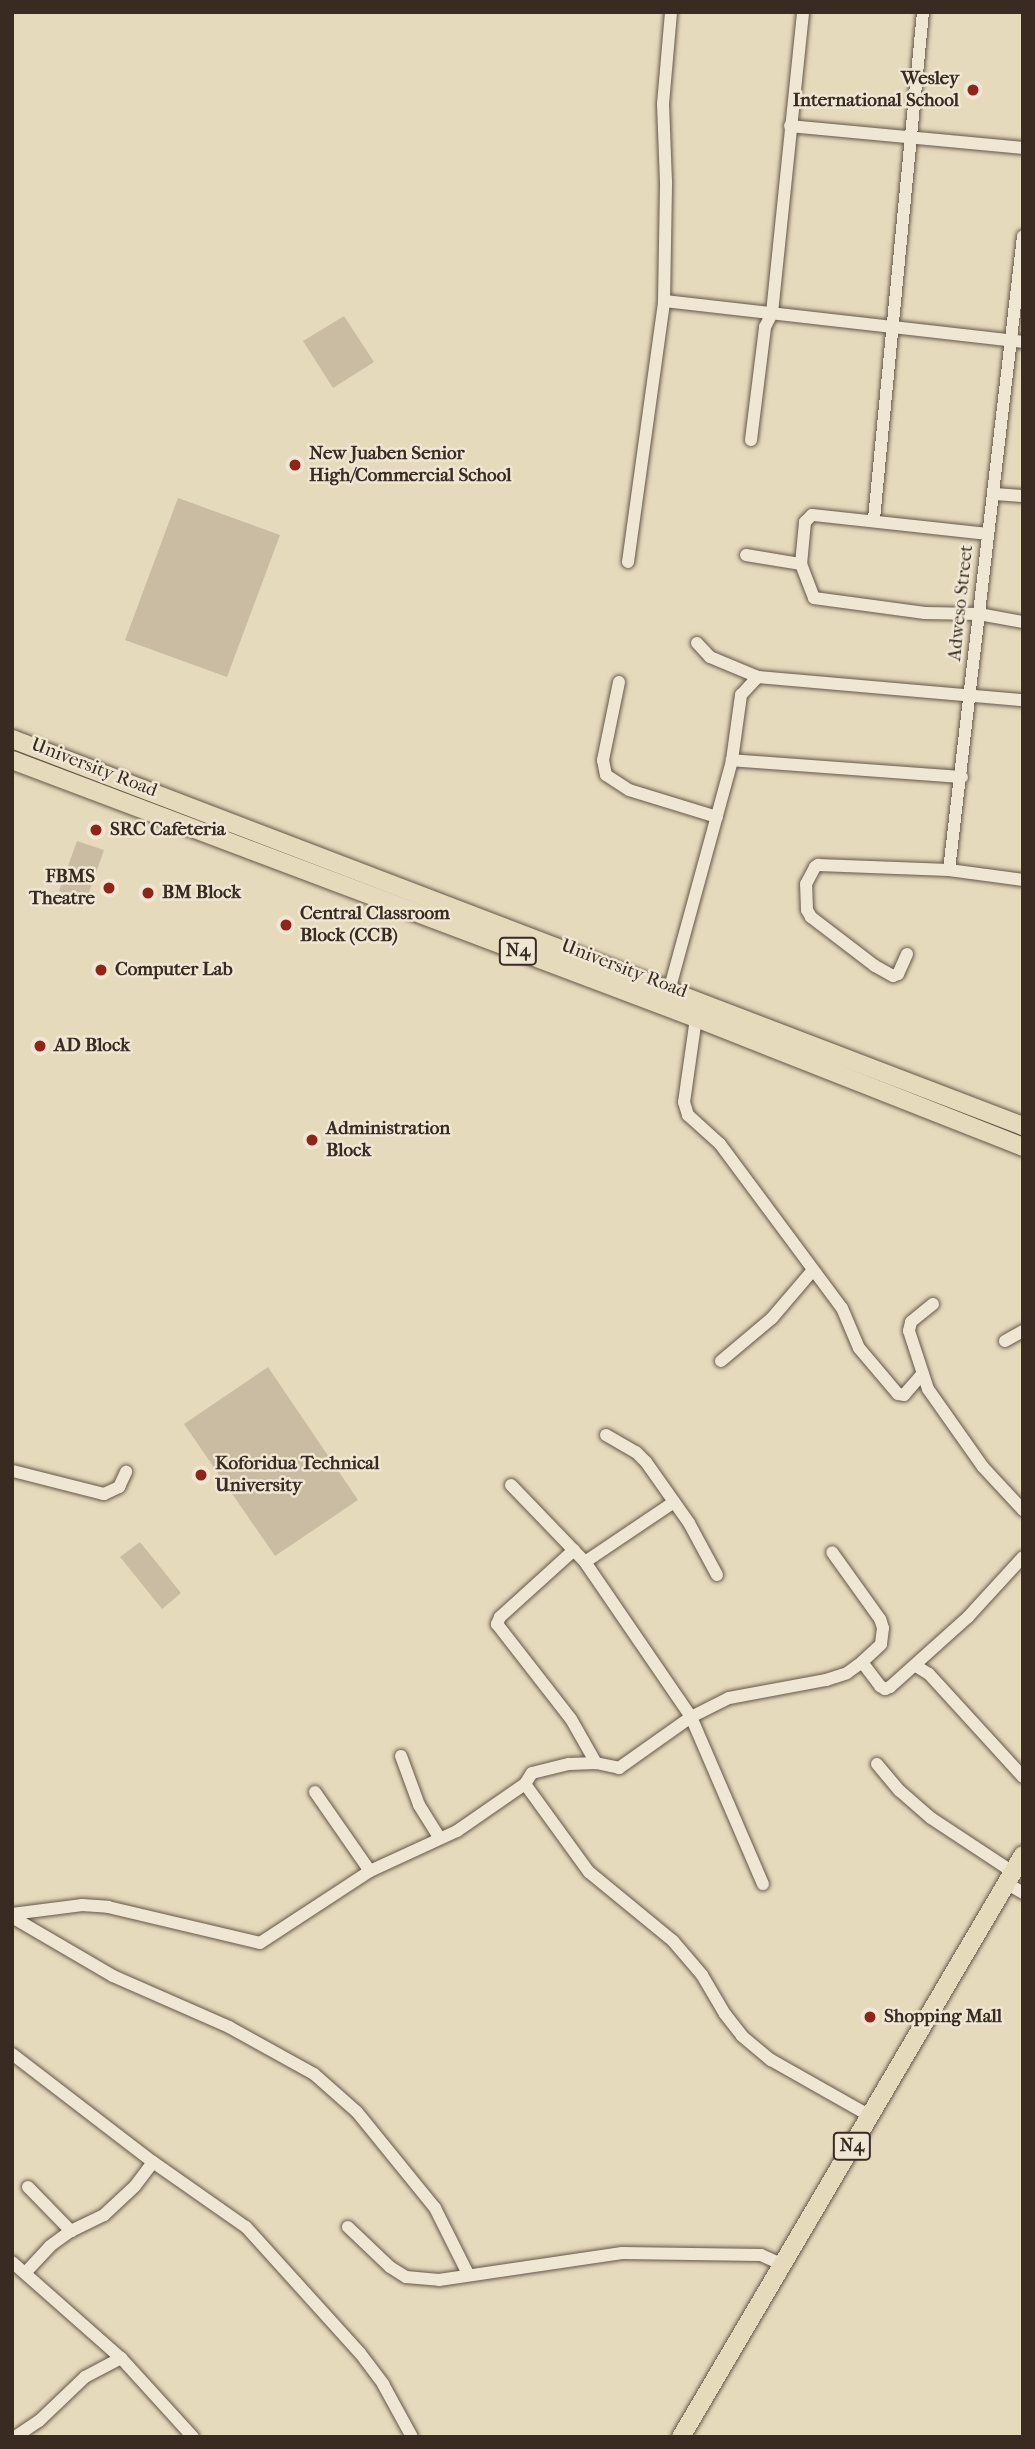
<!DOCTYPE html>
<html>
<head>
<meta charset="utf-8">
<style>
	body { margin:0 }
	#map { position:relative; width:1035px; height:2449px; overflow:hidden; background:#e6dabd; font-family:"IM FELL French Canon",serif }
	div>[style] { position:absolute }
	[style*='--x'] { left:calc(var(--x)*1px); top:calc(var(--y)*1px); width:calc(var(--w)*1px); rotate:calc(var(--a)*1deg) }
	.green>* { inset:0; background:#c9bca2 }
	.roads { filter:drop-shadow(0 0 2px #645748) drop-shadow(0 0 2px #645748) }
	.minor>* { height:12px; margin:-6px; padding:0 6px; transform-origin:6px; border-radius:6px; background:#efe7d4 }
	.highway>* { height:18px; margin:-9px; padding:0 9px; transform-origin:9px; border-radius:9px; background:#e6dabd }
	.dots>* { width:19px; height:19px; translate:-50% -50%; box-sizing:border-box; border:4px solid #efe7d4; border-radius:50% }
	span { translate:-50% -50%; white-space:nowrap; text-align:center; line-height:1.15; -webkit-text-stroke:5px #efe7d4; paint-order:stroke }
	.shield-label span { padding:2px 5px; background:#efe7d4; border:2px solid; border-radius:5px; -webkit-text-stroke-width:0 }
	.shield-label { font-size:18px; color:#392b21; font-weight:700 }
	.poi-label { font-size:19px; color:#392b21; font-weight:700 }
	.right { translate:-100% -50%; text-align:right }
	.left { translate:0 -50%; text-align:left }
	.street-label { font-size:19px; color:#392b21 }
	.frame { position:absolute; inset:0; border:14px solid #392b21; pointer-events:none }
</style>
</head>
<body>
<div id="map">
	<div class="green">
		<i style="clip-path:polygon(344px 316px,374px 362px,333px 388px,303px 341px)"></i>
		<i style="clip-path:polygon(178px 498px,280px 535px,227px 677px,125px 640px)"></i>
		<i style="clip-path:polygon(77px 841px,104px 850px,86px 901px,59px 891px)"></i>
		<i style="clip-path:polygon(268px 1367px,358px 1500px,275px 1556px,184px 1424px)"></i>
		<i style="clip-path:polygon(140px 1542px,181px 1593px,162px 1609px,120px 1557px)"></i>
	</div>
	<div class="roads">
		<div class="minor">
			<i style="--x:790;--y:126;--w:234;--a:5.4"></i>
			<i style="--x:664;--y:301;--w:361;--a:6.5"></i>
			<i style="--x:751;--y:440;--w:114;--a:-82.9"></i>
			<i style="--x:765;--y:327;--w:16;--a:-63"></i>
			<i style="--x:772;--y:313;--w:303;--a:-84.1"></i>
			<i style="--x:994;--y:494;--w:29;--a:4"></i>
			<i style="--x:874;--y:519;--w:509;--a:-84.48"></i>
			<i style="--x:988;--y:534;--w:177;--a:-173.8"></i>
			<i style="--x:812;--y:515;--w:10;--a:135"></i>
			<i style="--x:805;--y:522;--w:42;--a:95.4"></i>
			<i style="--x:801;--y:564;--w:36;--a:69"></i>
			<i style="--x:814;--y:598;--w:112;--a:7.7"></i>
			<i style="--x:925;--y:613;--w:54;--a:1.1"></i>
			<i style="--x:979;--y:614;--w:45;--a:10.3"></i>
			<i style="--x:746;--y:555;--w:56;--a:9.3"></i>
			<i style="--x:628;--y:562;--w:263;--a:-82.1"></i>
			<i style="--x:664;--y:301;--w:119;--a:-89"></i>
			<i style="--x:666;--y:182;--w:78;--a:-92.2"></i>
			<i style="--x:663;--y:104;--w:92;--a:-85"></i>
			<i style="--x:697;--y:643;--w:19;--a:47"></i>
			<i style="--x:710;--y:657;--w:52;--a:22.6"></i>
			<i style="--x:619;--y:682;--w:80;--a:101.6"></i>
			<i style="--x:603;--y:760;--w:15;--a:79"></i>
			<i style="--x:606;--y:775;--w:27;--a:33"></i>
			<i style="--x:629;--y:790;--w:92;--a:17.1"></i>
			<i style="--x:962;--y:777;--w:231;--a:-175.8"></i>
			<i style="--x:732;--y:760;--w:66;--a:-82.1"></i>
			<i style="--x:741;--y:695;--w:25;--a:-47"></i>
			<i style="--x:758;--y:677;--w:266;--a:5"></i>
			<i style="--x:949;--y:870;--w:638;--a:-83.34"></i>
			<i style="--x:907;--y:954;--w:22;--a:114"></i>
			<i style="--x:898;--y:974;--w:5;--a:158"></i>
			<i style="--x:893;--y:976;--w:21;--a:-151"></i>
			<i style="--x:875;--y:966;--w:81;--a:-142.6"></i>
			<i style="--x:811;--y:917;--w:8;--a:-120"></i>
			<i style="--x:807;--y:910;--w:26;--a:-92"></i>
			<i style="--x:806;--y:884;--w:19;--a:-62"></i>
			<i style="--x:815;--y:867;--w:4;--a:-34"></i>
			<i style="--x:818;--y:865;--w:131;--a:2.2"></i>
			<i style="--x:949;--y:870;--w:75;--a:7.7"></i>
			<i style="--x:669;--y:991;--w:239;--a:-74.7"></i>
			<i style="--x:696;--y:1018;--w:85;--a:98.1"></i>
			<i style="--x:684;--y:1102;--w:14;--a:73"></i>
			<i style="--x:688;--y:1115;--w:43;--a:42.2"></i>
			<i style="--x:720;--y:1144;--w:204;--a:53.4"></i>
			<i style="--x:842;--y:1308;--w:43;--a:67"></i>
			<i style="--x:859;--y:1348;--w:60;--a:49.7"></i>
			<i style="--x:898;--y:1394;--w:6;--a:9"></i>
			<i style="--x:904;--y:1395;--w:28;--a:-49"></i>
			<i style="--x:933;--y:1304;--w:28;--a:141"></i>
			<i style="--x:911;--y:1322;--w:9;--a:103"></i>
			<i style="--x:909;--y:1331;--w:61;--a:71.9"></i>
			<i style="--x:928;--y:1389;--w:95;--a:54.8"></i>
			<i style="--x:983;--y:1467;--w:59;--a:47.1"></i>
			<i style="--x:1005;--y:1341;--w:21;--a:-29"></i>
			<i style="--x:721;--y:1361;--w:67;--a:-40.1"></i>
			<i style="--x:772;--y:1318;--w:63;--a:-49.5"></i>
			<i style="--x:606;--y:1435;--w:34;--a:30"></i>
			<i style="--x:636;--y:1452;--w:14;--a:45"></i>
			<i style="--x:646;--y:1462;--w:75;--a:54.8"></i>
			<i style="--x:689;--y:1523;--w:59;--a:61.7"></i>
			<i style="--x:13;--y:1471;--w:94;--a:14.2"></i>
			<i style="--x:104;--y:1494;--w:17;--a:-25"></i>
			<i style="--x:119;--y:1487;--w:17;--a:-65"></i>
			<i style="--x:511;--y:1485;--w:107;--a:46.1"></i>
			<i style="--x:585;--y:1562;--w:188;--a:55.6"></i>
			<i style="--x:691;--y:1717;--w:182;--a:66.7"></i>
			<i style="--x:574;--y:1550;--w:100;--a:137.8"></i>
			<i style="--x:500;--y:1617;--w:8;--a:113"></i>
			<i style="--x:497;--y:1624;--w:120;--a:52.1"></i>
			<i style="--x:571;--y:1719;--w:51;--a:60.4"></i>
			<i style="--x:585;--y:1562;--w:107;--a:-34"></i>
			<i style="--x:862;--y:1662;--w:30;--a:53"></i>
			<i style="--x:880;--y:1686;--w:6;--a:31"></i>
			<i style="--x:885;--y:1689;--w:5;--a:-22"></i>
			<i style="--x:890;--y:1687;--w:105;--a:-41.9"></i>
			<i style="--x:968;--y:1617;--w:81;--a:-47.5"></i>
			<i style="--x:916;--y:1666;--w:15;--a:32"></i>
			<i style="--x:929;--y:1674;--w:139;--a:47.6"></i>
			<i style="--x:401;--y:1756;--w:52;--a:69.8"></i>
			<i style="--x:419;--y:1805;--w:38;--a:58"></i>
			<i style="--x:877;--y:1764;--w:35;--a:50"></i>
			<i style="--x:900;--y:1791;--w:41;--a:41.1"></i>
			<i style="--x:931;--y:1818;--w:98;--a:33.4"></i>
			<i style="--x:525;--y:1784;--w:13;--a:-58"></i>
			<i style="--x:532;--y:1773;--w:38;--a:-14"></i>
			<i style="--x:569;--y:1764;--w:27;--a:-2"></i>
			<i style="--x:596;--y:1763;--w:24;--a:12"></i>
			<i style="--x:619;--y:1768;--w:88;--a:-35.3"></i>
			<i style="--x:691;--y:1717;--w:42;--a:-26.6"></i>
			<i style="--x:729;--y:1698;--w:99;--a:-10.5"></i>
			<i style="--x:826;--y:1680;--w:22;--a:-18"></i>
			<i style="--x:847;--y:1673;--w:19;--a:-36"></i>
			<i style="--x:862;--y:1662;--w:26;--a:-43"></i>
			<i style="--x:881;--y:1644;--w:16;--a:-83"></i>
			<i style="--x:883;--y:1628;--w:9;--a:-108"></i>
			<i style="--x:880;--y:1619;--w:82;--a:-125.6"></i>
			<i style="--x:315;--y:1792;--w:96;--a:55.2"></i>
			<i style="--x:1006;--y:1883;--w:20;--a:30"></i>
			<i style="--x:12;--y:1914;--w:71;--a:-7.3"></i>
			<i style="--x:82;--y:1905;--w:26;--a:4"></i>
			<i style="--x:108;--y:1907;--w:156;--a:13.3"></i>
			<i style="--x:260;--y:1943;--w:131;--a:-33.2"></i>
			<i style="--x:370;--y:1871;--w:96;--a:-24.7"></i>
			<i style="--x:457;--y:1831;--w:83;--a:-34.7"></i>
			<i style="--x:525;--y:1784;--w:109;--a:54"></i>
			<i style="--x:589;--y:1872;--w:109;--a:39.4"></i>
			<i style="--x:673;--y:1941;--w:45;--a:49.5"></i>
			<i style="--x:702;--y:1975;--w:45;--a:59.5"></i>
			<i style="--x:725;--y:2014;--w:28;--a:52"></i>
			<i style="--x:742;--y:2036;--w:38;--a:40"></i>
			<i style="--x:771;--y:2060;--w:114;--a:29.5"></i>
			<i style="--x:12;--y:1917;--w:117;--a:30.3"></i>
			<i style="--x:113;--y:1976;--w:127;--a:23.7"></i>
			<i style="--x:229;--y:2027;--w:97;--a:28.9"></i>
			<i style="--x:314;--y:2074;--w:57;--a:41.5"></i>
			<i style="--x:357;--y:2112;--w:124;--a:50.9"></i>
			<i style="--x:435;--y:2208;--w:74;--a:63.4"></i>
			<i style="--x:12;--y:2054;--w:178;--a:37.5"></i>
			<i style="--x:153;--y:2162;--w:113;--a:35"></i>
			<i style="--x:246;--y:2227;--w:170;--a:47.9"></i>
			<i style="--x:360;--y:2353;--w:39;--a:53"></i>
			<i style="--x:383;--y:2384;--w:60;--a:61.3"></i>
			<i style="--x:28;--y:2187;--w:62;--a:45.7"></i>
			<i style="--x:348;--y:2227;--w:58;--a:43.6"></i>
			<i style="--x:390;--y:2267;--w:19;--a:32"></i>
			<i style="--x:406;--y:2277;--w:33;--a:5"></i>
			<i style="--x:439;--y:2280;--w:185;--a:-8.4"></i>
			<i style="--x:622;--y:2253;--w:139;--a:0.8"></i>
			<i style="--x:761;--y:2255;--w:22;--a:24"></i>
			<i style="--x:12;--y:2262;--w:145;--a:41.4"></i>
			<i style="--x:121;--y:2358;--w:107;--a:47.7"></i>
			<i style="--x:26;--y:2272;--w:35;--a:-47"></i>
			<i style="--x:50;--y:2246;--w:26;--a:-36"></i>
			<i style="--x:71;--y:2231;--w:37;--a:-26"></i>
			<i style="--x:104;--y:2215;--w:42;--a:-43.1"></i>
			<i style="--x:135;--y:2186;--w:30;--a:-53"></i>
			<i style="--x:15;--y:2437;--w:29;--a:-34"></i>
			<i style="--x:39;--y:2421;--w:64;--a:-43.7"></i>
			<i style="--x:85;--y:2377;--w:41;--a:-27.8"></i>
		</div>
		<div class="highway">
			<i style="--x:12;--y:739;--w:1083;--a:20.95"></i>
			<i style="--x:12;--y:760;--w:731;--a:20.67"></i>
			<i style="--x:696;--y:1018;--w:352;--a:21.5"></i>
			<i style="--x:681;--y:2437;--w:675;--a:-59.56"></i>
		</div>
	</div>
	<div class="dots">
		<i style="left:973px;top:90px;background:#8f2418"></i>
		<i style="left:295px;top:465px;background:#8f2418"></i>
		<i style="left:96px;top:830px;background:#8f2418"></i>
		<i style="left:109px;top:888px;background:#8f2418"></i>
		<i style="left:148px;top:893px;background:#8f2418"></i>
		<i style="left:286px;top:925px;background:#8f2418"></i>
		<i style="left:101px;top:970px;background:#8f2418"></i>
		<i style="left:40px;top:1046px;background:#8f2418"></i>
		<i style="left:312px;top:1140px;background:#8f2418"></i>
		<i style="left:201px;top:1475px;background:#8f2418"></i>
		<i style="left:870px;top:2017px;background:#8f2418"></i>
	</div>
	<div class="shield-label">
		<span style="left:518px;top:951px">N4</span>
		<span style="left:852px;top:2146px">N4</span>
	</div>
	<div class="poi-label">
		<span class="right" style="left:959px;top:90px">Wesley<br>International School</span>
		<span class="left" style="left:309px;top:465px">New Juaben Senior<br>High/Commercial School</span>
		<span class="left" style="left:110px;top:830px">SRC Cafeteria</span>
		<span class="right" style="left:95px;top:888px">FBMS<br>Theatre</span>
		<span class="left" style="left:162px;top:893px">BM Block</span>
		<span class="left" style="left:300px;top:925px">Central Classroom<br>Block (CCB)</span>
		<span class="left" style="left:115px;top:970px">Computer Lab</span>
		<span class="left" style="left:54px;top:1046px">AD Block</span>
		<span class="left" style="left:326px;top:1140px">Administration<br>Block</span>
		<span class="left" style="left:215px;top:1475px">Koforidua Technical<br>University</span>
		<span class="left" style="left:884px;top:2017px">Shopping Mall</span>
	</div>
	<div class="street-label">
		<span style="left:961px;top:603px;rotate:-84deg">Adweso Street</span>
		<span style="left:94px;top:768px;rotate:21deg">University Road</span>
		<span style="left:624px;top:969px;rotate:21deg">University Road</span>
	</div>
	<div class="frame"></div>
</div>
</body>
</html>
